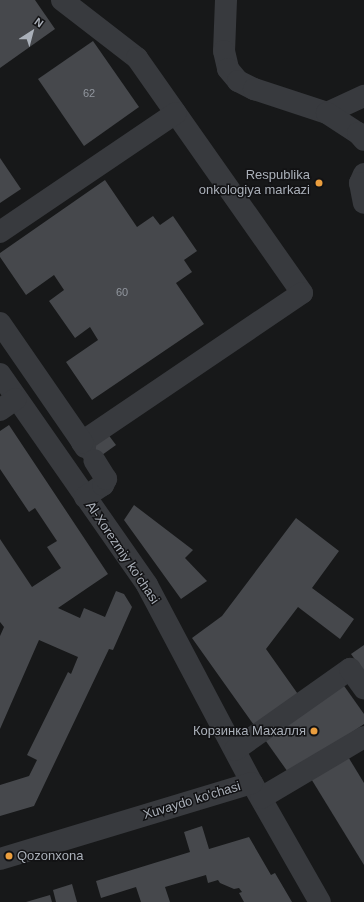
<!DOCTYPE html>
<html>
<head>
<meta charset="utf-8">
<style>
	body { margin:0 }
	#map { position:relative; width:364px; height:902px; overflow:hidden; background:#171819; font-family:Arial,sans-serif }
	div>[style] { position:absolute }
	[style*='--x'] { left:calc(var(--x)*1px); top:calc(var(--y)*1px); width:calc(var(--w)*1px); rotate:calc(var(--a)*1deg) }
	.building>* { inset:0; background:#46484c }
	.minor>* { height:22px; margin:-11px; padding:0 11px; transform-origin:11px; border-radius:11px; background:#383a3e }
	.dots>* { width:11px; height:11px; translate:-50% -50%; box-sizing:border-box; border:2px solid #121214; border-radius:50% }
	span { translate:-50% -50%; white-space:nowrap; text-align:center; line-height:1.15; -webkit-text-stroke:3px #121214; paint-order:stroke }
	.number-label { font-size:11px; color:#91969e }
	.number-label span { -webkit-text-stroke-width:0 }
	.poi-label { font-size:13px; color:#aab0b9 }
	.right { translate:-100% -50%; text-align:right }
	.left { translate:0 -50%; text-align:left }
	.street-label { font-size:13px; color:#aab0b9 }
	.north { position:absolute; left:12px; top:12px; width:40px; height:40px; -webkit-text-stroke:3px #121214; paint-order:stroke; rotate:36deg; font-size:11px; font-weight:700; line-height:16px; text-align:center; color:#aab0b9 }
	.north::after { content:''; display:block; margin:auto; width:14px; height:18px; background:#aab0b9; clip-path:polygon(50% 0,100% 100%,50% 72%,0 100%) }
</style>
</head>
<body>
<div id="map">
	<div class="building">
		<i style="clip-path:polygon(0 0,35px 0,55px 29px,0 68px)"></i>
		<i style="clip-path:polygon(93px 41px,139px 107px,84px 146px,38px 79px)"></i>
		<i style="clip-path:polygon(0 158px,21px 189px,0 203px)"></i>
		<i style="clip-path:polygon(105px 180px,137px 227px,153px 216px,160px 225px,173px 216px,197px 251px,184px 260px,192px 272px,176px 283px,204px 324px,92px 400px,66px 362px,98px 340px,90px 327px,75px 338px,49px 301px,64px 290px,54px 275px,26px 295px,0 257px,0 253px)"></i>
		<i style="clip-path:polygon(9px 425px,108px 574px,58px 608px,80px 618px,84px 608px,105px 617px,116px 591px,124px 594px,132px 607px,113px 650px,109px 649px,34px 806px,0 816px,0 785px,29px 776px,37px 760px,27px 755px,68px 672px,71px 674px,78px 657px,39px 640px,0 729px,0 636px,4px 627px,0 622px,0 539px,32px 587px,61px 568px,47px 547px,57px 541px,35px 508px,29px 512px,0 469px,0 431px)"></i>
		<i style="clip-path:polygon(107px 433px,116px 445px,88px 465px,79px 452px)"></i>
		<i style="clip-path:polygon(134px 505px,193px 550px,185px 558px,207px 581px,181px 599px,124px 520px)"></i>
		<i style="clip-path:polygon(296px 518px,339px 551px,312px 588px,354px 619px,340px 639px,298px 607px,266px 649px,300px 697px,256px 728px,192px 638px,222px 616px)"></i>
		<i style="clip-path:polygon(364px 645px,364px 672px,351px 654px)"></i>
		<i style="clip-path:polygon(342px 683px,364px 714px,364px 724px,290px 775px,263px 737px)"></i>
		<i style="clip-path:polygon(347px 755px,364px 783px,364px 865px,310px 777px)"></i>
		<i style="clip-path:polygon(202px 826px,209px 849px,249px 837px,271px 875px,275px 873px,292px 902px,244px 902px,239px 893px,242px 892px,239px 888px,234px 889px,220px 883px,218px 880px,208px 883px,206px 875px,165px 887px,170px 902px,141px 902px,136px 887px,101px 898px,96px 881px,190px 852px,184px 832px)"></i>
		<i style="clip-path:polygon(72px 884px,77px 902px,56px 902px,53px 890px)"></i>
		<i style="clip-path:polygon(50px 895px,52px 902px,26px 902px)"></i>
	</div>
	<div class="minor">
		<i style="--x:62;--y:0;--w:95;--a:37.7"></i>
		<i style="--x:137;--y:58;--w:287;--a:54.9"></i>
		<i style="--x:302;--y:293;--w:266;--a:145.9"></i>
		<i style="--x:82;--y:442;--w:6;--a:59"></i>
		<i style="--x:226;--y:0;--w:51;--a:92.2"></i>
		<i style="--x:224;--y:51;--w:18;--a:77"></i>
		<i style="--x:228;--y:69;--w:16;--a:50"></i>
		<i style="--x:238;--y:81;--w:18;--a:27"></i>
		<i style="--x:254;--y:89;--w:77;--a:18.2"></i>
		<i style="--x:327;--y:113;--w:41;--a:-24.7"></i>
		<i style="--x:327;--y:113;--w:37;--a:33"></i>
		<i style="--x:358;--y:133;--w:9;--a:49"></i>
		<i style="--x:364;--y:174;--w:10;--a:114"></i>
		<i style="--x:360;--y:183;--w:20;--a:79"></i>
		<i style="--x:0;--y:232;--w:212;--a:-34.1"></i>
		<i style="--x:0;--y:323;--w:145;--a:55.4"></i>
		<i style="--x:0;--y:374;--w:257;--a:55.1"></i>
		<i style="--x:147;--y:585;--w:224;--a:62.1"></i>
		<i style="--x:252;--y:783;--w:137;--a:60.3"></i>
		<i style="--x:0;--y:410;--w:19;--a:-35"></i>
		<i style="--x:85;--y:497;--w:22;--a:-34"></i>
		<i style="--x:103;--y:485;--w:7;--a:-63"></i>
		<i style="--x:106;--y:479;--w:22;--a:-122"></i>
		<i style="--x:235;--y:750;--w:141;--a:-35.2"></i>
		<i style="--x:350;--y:669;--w:24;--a:54"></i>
		<i style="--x:261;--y:798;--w:120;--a:-30.6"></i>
		<i style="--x:0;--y:859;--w:263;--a:-16.8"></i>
	</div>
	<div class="dots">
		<i style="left:319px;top:183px;background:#eb9e3e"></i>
		<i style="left:314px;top:731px;background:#eb9e3e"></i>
		<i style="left:9px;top:856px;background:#eb9e3e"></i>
	</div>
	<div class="number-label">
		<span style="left:89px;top:93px">62</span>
		<span style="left:122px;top:292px">60</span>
	</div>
	<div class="poi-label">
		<span class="right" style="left:310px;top:183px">Respublika<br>onkologiya markazi</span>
		<span class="right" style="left:306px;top:731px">Корзинка Махалля</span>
		<span class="left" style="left:17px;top:856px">Qozonxona</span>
	</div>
	<div class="street-label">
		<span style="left:122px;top:553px;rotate:56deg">Al-Xorezmiy ko'chasi</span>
		<span style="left:192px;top:801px;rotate:-17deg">Xuvaydo ko'chasi</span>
	</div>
	<div class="north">N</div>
</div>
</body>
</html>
